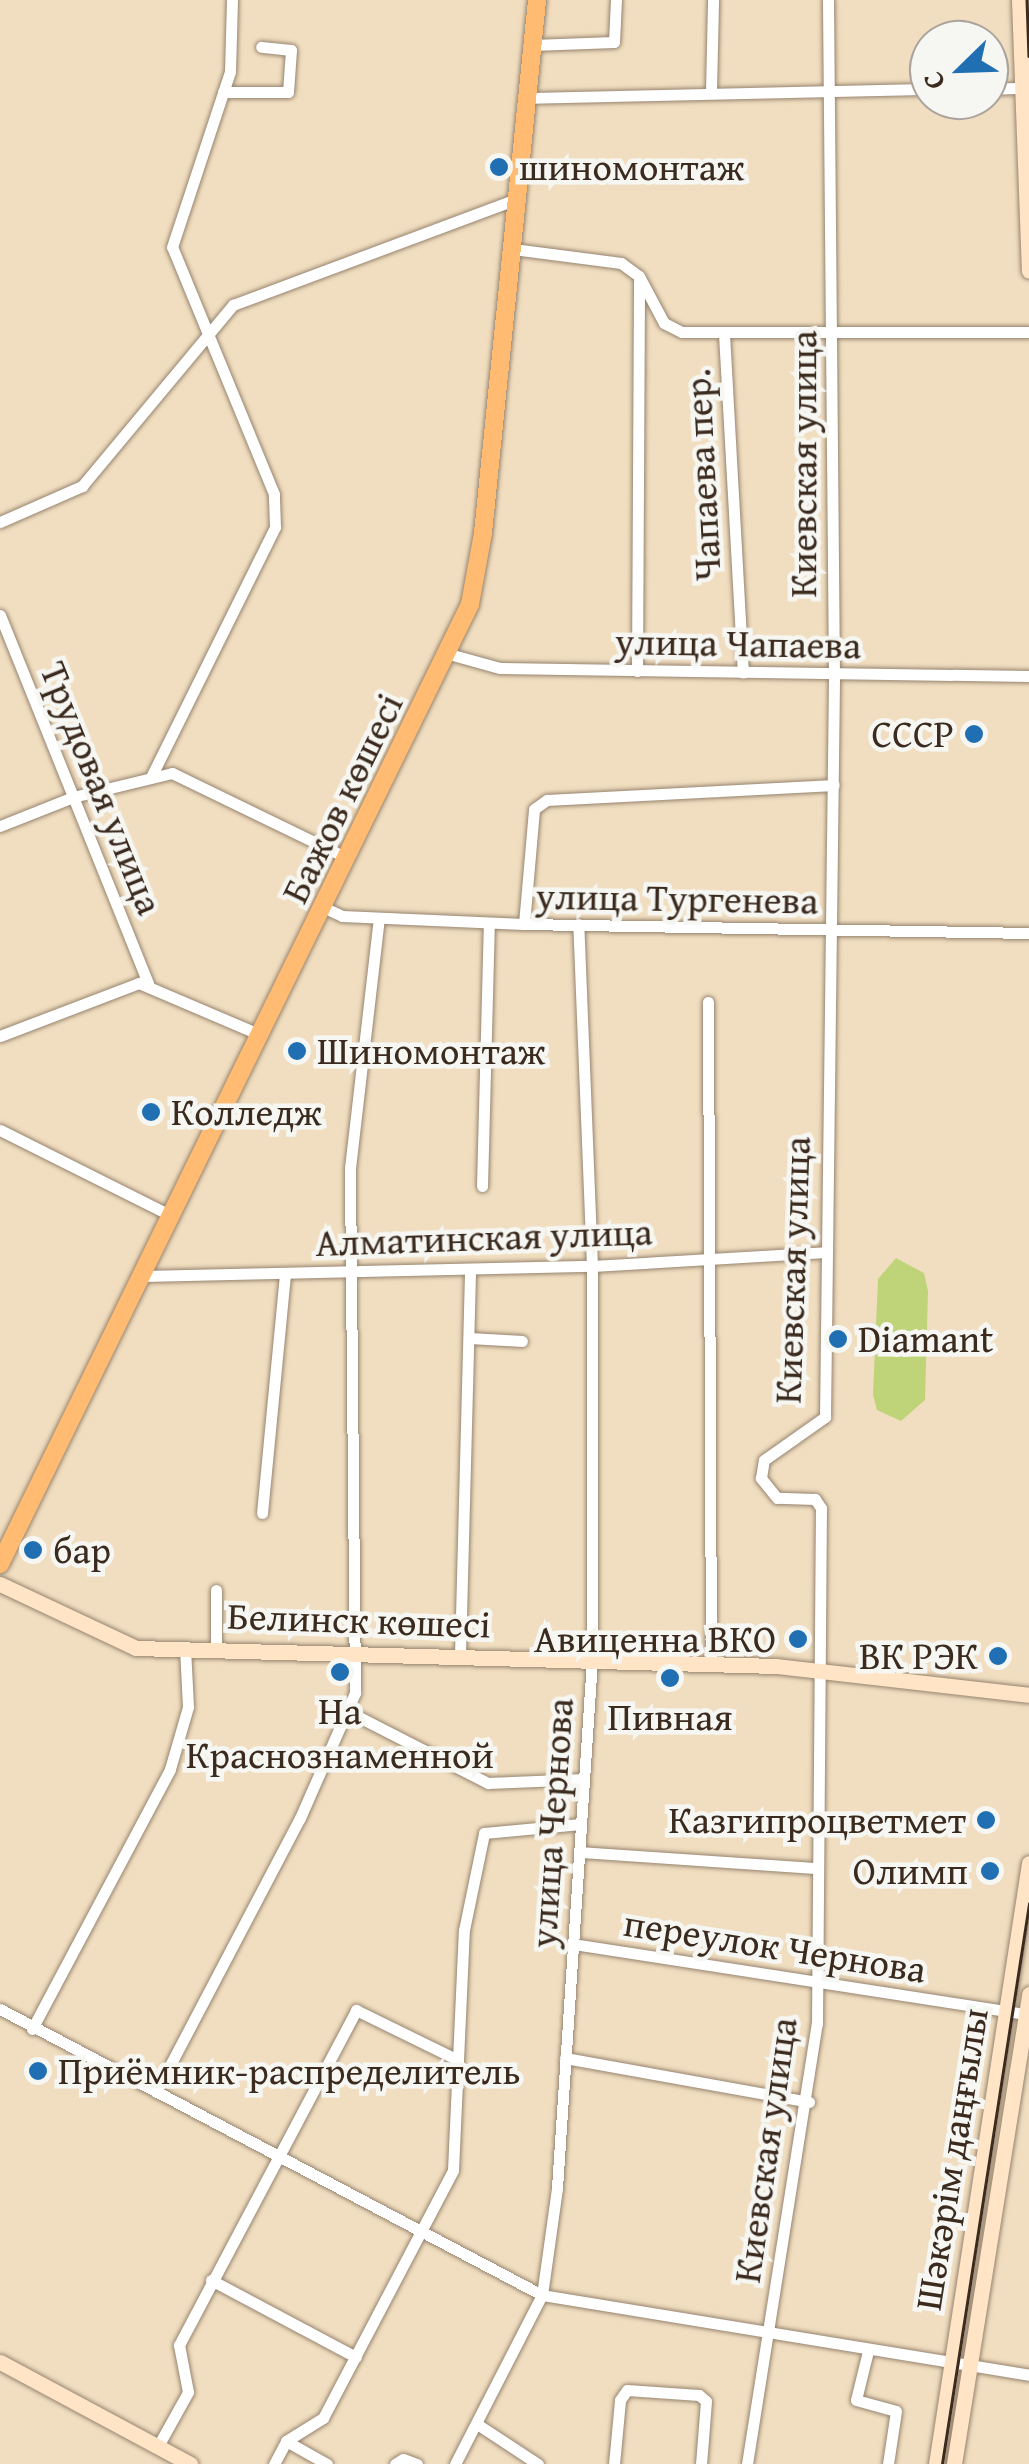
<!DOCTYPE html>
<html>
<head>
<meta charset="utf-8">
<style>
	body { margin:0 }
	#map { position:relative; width:1029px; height:2464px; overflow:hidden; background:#f1dec0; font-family:"Gentium Book Plus",serif }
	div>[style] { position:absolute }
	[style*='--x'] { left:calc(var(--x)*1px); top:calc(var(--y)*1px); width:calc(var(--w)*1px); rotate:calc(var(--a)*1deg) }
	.green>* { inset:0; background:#bfd478 }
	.roads { filter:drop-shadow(0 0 2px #96846f) drop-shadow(0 0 2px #96846f) }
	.street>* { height:11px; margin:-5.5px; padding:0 5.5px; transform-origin:5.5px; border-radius:5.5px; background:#fff }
	.secondary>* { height:15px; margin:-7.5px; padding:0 7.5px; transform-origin:7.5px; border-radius:7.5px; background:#ffe4c6 }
	.primary>* { height:18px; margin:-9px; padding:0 9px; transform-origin:9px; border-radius:9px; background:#ffbb71 }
	.tram>* { height:2.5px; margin:-1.25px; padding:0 1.25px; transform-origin:1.25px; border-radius:1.25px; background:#3b2a1e }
	.dots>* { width:28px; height:28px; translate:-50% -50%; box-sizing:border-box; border:5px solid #f6f6f2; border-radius:50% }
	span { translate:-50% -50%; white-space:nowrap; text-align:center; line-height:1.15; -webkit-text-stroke:9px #f6f6f2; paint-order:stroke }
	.poi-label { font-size:38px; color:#3b2a1e }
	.left { translate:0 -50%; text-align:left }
	.right { translate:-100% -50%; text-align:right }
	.street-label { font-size:38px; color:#3b2a1e }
	.north { position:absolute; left:909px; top:20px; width:100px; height:100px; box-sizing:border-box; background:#f6f6f2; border:2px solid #aba49d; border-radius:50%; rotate:247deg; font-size:28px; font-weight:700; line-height:40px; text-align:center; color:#3b2a1e }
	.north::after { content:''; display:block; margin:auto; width:35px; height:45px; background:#1f6fb2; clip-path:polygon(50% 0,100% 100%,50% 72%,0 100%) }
</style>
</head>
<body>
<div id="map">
	<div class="green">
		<i style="clip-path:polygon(896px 1258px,924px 1273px,928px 1291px,925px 1400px,901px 1421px,877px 1410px,873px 1395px,878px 1279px)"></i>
	</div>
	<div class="roads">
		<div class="street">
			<i style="--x:532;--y:45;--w:82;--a:-2.1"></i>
			<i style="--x:614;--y:42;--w:42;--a:-87.3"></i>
			<i style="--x:989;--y:89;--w:33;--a:-2"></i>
			<i style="--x:711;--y:91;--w:91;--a:-88.7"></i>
			<i style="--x:223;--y:92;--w:65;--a:0"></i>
			<i style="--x:288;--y:92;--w:42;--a:-85.9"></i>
			<i style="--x:291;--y:50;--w:30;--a:-174"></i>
			<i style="--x:526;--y:98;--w:403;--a:-1.3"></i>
			<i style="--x:513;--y:249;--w:109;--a:7.4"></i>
			<i style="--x:621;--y:263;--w:22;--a:36"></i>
			<i style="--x:639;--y:276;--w:53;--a:62"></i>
			<i style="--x:664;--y:323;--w:20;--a:27"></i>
			<i style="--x:682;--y:332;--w:347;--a:0"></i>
			<i style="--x:724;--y:334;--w:339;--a:86.8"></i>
			<i style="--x:0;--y:522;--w:90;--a:-23.7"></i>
			<i style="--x:82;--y:486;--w:236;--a:-50.2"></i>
			<i style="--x:233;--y:305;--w:305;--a:-20.5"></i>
			<i style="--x:0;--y:615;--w:398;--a:68.1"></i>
			<i style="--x:449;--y:654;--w:53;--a:15.4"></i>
			<i style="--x:500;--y:668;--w:529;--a:0.87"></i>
			<i style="--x:637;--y:671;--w:391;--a:-89.7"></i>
			<i style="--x:152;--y:775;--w:277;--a:-63.6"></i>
			<i style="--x:275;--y:527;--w:33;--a:-92"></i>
			<i style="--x:274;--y:494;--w:267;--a:-112.4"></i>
			<i style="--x:172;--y:247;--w:184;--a:-71.7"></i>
			<i style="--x:230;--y:72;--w:72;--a:-88.4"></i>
			<i style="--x:0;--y:826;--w:79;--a:-21.7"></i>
			<i style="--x:73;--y:797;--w:102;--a:-13.6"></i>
			<i style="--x:172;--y:773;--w:195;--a:25.9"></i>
			<i style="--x:325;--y:908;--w:19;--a:25"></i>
			<i style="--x:342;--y:916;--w:182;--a:2.5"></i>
			<i style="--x:524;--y:924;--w:505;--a:1.02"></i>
			<i style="--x:524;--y:924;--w:115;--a:-85"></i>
			<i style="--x:534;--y:809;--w:16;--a:-35"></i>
			<i style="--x:547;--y:800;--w:287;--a:-3"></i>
			<i style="--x:708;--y:1002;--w:662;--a:89.74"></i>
			<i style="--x:0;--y:1036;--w:149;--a:-20.9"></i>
			<i style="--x:139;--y:983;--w:133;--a:23.1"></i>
			<i style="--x:0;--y:1130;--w:192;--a:26.6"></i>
			<i style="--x:482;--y:1186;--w:263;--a:-88.5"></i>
			<i style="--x:143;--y:1276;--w:449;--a:-1.3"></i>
			<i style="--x:592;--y:1266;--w:234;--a:-3.4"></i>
			<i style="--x:470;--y:1338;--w:52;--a:3.3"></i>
			<i style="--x:262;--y:1513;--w:240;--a:-84.5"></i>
			<i style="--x:216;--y:1648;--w:58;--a:-90"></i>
			<i style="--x:460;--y:1655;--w:386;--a:-88.5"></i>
			<i style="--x:351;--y:1713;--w:154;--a:27.1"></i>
			<i style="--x:488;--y:1783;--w:96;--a:-2.4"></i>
			<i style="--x:580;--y:1852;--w:237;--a:3.9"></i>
			<i style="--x:573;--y:1944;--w:461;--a:8.8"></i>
			<i style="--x:0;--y:2009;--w:613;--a:27.82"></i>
			<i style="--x:542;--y:2295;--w:494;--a:9.3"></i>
			<i style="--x:32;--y:2029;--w:294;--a:-62"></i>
			<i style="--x:170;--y:1769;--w:65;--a:-73.8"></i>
			<i style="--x:188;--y:1707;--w:59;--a:-92.9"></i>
			<i style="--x:565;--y:2058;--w:248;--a:10.2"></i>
			<i style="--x:156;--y:2092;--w:310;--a:-62.3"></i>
			<i style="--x:300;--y:1818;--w:137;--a:-66.3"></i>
			<i style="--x:355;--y:1693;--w:525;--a:-90.55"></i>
			<i style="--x:350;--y:1168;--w:251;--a:-83.4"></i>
			<i style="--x:211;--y:2280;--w:164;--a:28"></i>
			<i style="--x:868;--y:2351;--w:50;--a:103.8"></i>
			<i style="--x:856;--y:2400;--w:41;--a:15.4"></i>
			<i style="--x:896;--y:2411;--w:54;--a:98.6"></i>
			<i style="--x:477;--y:2424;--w:73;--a:33.3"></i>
			<i style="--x:286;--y:2441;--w:47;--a:29.3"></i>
			<i style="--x:158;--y:2446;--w:62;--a:-60.9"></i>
			<i style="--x:188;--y:2392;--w:48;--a:-100.8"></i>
			<i style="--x:179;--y:2345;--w:379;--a:-62.1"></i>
			<i style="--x:356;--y:2010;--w:109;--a:26.1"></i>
			<i style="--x:274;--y:2464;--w:26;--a:-62"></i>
			<i style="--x:286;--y:2441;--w:44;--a:-31.9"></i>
			<i style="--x:323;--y:2418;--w:280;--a:-62.3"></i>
			<i style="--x:453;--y:2170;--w:240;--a:-87.4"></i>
			<i style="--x:464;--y:1930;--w:99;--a:-78.3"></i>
			<i style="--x:484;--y:1833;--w:97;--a:-5.3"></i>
			<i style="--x:395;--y:2464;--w:9;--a:-32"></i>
			<i style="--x:403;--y:2459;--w:15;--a:20"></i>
			<i style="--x:455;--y:2464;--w:190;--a:-62.8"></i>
			<i style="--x:542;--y:2295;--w:108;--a:-82"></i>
			<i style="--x:557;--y:2188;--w:530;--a:-86.21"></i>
			<i style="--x:592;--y:1659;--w:393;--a:-90"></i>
			<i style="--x:592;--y:1266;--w:342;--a:-92.3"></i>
			<i style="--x:614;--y:2464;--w:64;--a:-84.6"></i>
			<i style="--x:620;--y:2400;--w:12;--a:-55"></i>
			<i style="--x:627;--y:2390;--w:72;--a:4"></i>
			<i style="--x:699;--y:2395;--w:9;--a:41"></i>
			<i style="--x:706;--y:2401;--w:63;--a:94.5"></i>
			<i style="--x:747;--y:2464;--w:446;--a:-81"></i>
			<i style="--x:817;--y:2024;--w:516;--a:-89.56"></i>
			<i style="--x:821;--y:1508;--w:11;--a:-124"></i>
			<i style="--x:815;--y:1499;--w:38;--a:-178"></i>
			<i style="--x:777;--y:1498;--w:26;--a:-129"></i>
			<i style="--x:761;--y:1478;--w:18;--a:-81"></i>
			<i style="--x:764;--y:1460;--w:75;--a:-35.2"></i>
			<i style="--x:825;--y:1417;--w:741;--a:-89.3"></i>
			<i style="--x:834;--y:676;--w:676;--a:-90.51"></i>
		</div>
		<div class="secondary">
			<i style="--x:1019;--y:0;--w:271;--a:87.9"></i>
			<i style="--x:0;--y:1584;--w:150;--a:25.2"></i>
			<i style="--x:136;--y:1648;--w:640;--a:1.61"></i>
			<i style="--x:776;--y:1666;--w:255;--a:6.5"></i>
			<i style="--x:0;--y:2362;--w:216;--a:28.2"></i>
			<i style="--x:936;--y:2464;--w:608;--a:-81.2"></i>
			<i style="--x:954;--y:2464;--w:476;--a:-80.9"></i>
		</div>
		<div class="primary">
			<i style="--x:0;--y:1564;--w:1069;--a:-63.91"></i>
			<i style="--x:470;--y:604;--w:72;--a:-79.6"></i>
			<i style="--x:483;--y:533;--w:536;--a:-84.21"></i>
		</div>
	</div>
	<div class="tram">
		<i style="--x:1027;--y:0;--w:56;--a:88"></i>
		<i style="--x:942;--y:2464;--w:567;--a:-81.17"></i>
	</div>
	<div class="dots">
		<i style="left:499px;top:167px;background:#1f6fb2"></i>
		<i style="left:974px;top:734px;background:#1f6fb2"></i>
		<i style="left:297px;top:1051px;background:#1f6fb2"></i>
		<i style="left:151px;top:1112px;background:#1f6fb2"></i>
		<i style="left:838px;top:1339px;background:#1f6fb2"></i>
		<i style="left:33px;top:1550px;background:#1f6fb2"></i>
		<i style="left:798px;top:1639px;background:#1f6fb2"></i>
		<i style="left:998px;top:1656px;background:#1f6fb2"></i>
		<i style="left:340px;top:1672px;background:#1f6fb2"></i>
		<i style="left:670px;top:1678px;background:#1f6fb2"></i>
		<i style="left:986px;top:1820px;background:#1f6fb2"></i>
		<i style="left:990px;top:1871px;background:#1f6fb2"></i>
		<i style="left:38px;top:2071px;background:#1f6fb2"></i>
	</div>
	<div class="poi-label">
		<span class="left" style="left:519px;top:167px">шиномонтаж</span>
		<span class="right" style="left:954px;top:734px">СССР</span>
		<span class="left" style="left:317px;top:1051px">Шиномонтаж</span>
		<span class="left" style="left:171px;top:1112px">Колледж</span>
		<span class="left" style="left:858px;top:1339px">Diamant</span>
		<span class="left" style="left:53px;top:1550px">бар</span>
		<span class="right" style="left:776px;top:1639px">Авиценна ВКО</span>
		<span class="right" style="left:978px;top:1656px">ВК РЭК</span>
		<span style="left:340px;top:1733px">На<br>Краснознаменной</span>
		<span style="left:670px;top:1717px">Пивная</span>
		<span class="right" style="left:966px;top:1820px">Казгипроцветмет</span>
		<span class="right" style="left:968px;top:1871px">Олимп</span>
		<span class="left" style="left:58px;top:2071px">Приёмник-распределитель</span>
	</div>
	<div class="street-label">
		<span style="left:803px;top:464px;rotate:-90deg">Киевская улица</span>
		<span style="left:702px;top:475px;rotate:-93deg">Чапаева пер.</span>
		<span style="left:738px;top:643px;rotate:1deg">улица Чапаева</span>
		<span style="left:102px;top:788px;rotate:68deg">Трудовая улица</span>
		<span style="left:342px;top:798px;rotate:-64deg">Бажов көшесі</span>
		<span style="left:677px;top:898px;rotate:1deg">улица Тургенева</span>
		<span style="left:484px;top:1237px;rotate:-2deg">Алматинская улица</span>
		<span style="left:792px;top:1270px;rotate:-88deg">Киевская улица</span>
		<span style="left:359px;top:1620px;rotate:2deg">Белинск көшесі</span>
		<span style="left:551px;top:1823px;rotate:-86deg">улица Чернова</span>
		<span style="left:775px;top:1946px;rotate:9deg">переулок Чернова</span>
		<span style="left:765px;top:2150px;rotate:-82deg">Киевская улица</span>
		<span style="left:951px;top:2159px;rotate:-81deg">Шәкәрім даңғылы</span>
	</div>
	<div class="north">С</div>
</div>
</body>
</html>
